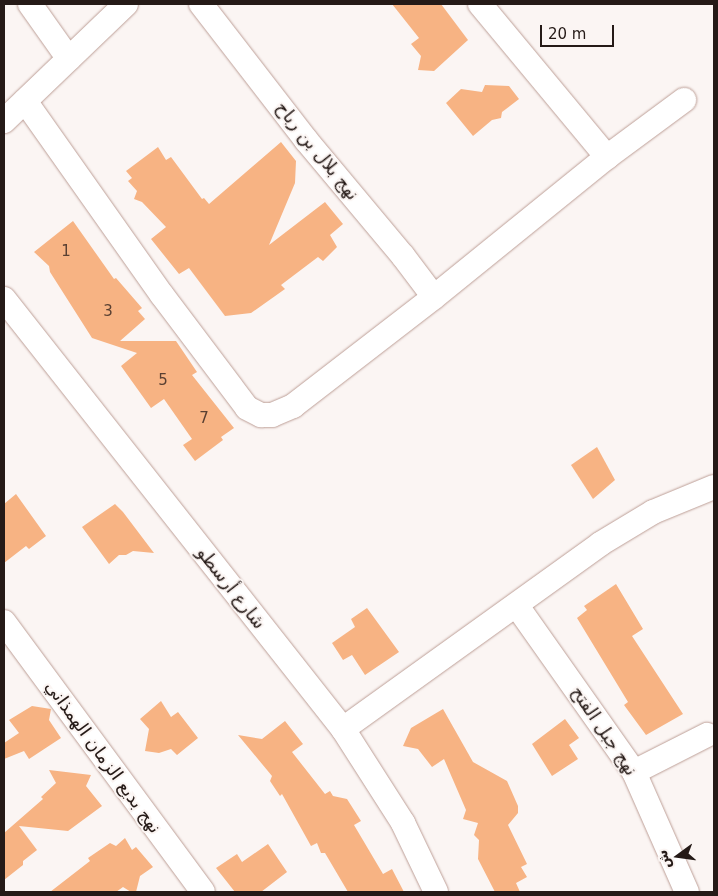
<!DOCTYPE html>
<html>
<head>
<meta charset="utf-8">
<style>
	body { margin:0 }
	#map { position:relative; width:718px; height:896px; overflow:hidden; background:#fbf5f3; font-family:"DejaVu Sans","Noto Naskh Arabic",sans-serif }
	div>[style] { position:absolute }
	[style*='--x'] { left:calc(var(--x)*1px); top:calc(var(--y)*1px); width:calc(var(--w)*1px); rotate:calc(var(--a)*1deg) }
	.building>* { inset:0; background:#f7b383 }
	.roads { filter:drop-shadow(0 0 1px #bd9f97) drop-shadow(0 0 1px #bd9f97) }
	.minor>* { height:24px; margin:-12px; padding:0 12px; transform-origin:12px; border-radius:12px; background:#fff }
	span { translate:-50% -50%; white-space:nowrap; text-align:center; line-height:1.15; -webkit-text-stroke:4px #fbf5f3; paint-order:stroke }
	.number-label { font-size:15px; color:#5a4032 }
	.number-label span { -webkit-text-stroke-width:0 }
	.street-label { font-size:18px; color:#251a17 }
	.frame { position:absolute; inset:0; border:5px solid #251a17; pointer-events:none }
	.north { position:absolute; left:653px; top:831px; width:50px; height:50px; -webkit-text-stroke:4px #fbf5f3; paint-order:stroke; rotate:256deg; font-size:14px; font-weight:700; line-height:20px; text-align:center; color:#251a17 }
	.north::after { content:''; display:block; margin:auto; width:18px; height:22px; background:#251a17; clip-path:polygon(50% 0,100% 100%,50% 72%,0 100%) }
	.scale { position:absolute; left:540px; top:25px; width:74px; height:22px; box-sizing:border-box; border:2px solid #251a17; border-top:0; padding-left:6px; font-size:15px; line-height:18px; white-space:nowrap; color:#251a17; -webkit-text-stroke:4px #fbf5f3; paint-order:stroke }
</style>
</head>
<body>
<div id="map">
	<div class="building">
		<i style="clip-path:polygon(392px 4px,441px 4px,468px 40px,434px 71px,418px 70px,421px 56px,411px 44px,419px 38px)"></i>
		<i style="clip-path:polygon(485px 85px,509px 86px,519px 99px,502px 112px,501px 118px,492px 120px,473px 136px,446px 103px,461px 89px,482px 92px)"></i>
		<i style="clip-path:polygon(281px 142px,296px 161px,295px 183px,269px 245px,325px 202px,343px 224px,330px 235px,337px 247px,323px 261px,318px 257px,281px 285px,285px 289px,251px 313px,225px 316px,189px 268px,179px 274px,151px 239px,166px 227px,142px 202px,134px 199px,137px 191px,128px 181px,132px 178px,126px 171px,158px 147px,166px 160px,171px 157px,202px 199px,204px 198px,209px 204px)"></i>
		<i style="clip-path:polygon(73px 221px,114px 279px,116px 278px,142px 308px,138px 311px,145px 319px,120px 341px,176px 341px,197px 372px,192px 375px,234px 428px,221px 437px,223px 440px,195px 461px,183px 445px,192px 439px,164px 399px,151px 408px,121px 366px,137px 353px,92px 338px,50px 272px,49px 266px,34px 252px)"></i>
		<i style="clip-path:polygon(597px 447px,615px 480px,593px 499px,571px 465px)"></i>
		<i style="clip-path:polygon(16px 494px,46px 536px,29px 549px,26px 546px,4px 563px,4px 504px)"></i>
		<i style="clip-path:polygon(115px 504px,123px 512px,154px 553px,133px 551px,126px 555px,119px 555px,109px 564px,82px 527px)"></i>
		<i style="clip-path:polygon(616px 584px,643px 629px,632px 636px,683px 714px,646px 735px,624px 705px,628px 702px,577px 618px,587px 610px,584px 606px)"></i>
		<i style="clip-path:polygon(367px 608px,399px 652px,365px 675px,352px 655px,343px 660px,332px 643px,355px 627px,351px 619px)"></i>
		<i style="clip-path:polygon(161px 701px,171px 717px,178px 712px,198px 738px,177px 755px,171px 749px,159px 753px,145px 751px,149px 729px,140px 719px)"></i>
		<i style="clip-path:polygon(32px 706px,51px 709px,49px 720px,61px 738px,29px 759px,24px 751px,4px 759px,4px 743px,19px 733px,9px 720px)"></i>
		<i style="clip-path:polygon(443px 709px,473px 762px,507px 781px,518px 806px,518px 813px,508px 825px,527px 864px,521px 867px,527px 877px,516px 883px,520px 892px,495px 892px,478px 859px,479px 840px,474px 835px,478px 823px,463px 819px,466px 810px,444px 759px,432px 767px,418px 749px,403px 746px,411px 728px)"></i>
		<i style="clip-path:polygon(565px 719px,579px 738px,569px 745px,578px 759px,552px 776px,532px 744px)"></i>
		<i style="clip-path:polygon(285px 721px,303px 744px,292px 752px,325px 794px,330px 791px,333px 796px,347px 799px,361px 821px,354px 825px,383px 874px,392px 869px,404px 892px,348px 892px,325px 853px,321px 853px,317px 843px,311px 846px,282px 794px,280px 796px,270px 781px,272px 776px,238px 735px,262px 739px)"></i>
		<i style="clip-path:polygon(49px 770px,91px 775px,86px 786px,102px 806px,68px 831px,19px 826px,37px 850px,23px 861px,23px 865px,4px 880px,4px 833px,43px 799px,41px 797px,56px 783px)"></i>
		<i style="clip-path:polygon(125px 838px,132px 850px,136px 847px,153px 867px,140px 876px,136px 892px,131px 892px,123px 887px,116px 892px,50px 892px,90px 861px,88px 858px,110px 843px,116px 846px)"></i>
		<i style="clip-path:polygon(268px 844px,287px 872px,261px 892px,235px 892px,216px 868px,237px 854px,242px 862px)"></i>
	</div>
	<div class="roads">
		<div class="minor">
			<i style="--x:30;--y:4;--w:67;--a:54.7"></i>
			<i style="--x:201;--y:4;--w:172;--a:52.3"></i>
			<i style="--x:306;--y:140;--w:151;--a:50.1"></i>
			<i style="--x:403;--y:256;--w:51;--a:52.9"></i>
			<i style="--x:480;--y:4;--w:199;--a:50.3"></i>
			<i style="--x:25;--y:101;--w:237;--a:54.8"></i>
			<i style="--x:162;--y:295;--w:141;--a:53"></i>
			<i style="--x:247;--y:408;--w:16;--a:27"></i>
			<i style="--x:261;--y:415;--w:11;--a:0"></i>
			<i style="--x:272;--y:415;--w:23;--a:-23"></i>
			<i style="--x:293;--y:406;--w:178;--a:-37.7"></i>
			<i style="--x:434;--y:297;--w:223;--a:-39"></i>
			<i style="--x:607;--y:157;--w:96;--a:-36.5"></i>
			<i style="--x:4;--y:121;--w:169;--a:-43.8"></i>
			<i style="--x:4;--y:299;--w:548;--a:51.75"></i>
			<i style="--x:343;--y:729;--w:112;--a:57.4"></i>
			<i style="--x:403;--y:823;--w:76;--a:64.4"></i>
			<i style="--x:517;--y:606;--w:203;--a:54.8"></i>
			<i style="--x:634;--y:772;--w:131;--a:66.2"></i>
			<i style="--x:4;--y:622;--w:335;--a:53.6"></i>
			<i style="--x:343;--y:729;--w:317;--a:-35.7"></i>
			<i style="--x:600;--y:544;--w:62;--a:-31.1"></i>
			<i style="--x:653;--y:512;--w:66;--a:-22.3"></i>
			<i style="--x:634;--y:772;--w:82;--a:-26.9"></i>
		</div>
	</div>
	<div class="number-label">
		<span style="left:66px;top:252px">1</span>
		<span style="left:108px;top:312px">3</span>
		<span style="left:163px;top:381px">5</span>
		<span style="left:204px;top:419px">7</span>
	</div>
	<div class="street-label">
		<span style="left:317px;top:151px;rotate:51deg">نهج بلال بن رباح</span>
		<span style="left:231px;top:588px;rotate:52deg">شارع أرسطو</span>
		<span style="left:604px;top:731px;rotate:56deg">نهج جبل الفتح</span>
		<span style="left:103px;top:757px;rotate:54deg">نهج بديع الزمان الهمذاني</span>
	</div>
	<div class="frame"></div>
	<div class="north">ش</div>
	<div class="scale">20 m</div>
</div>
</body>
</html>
